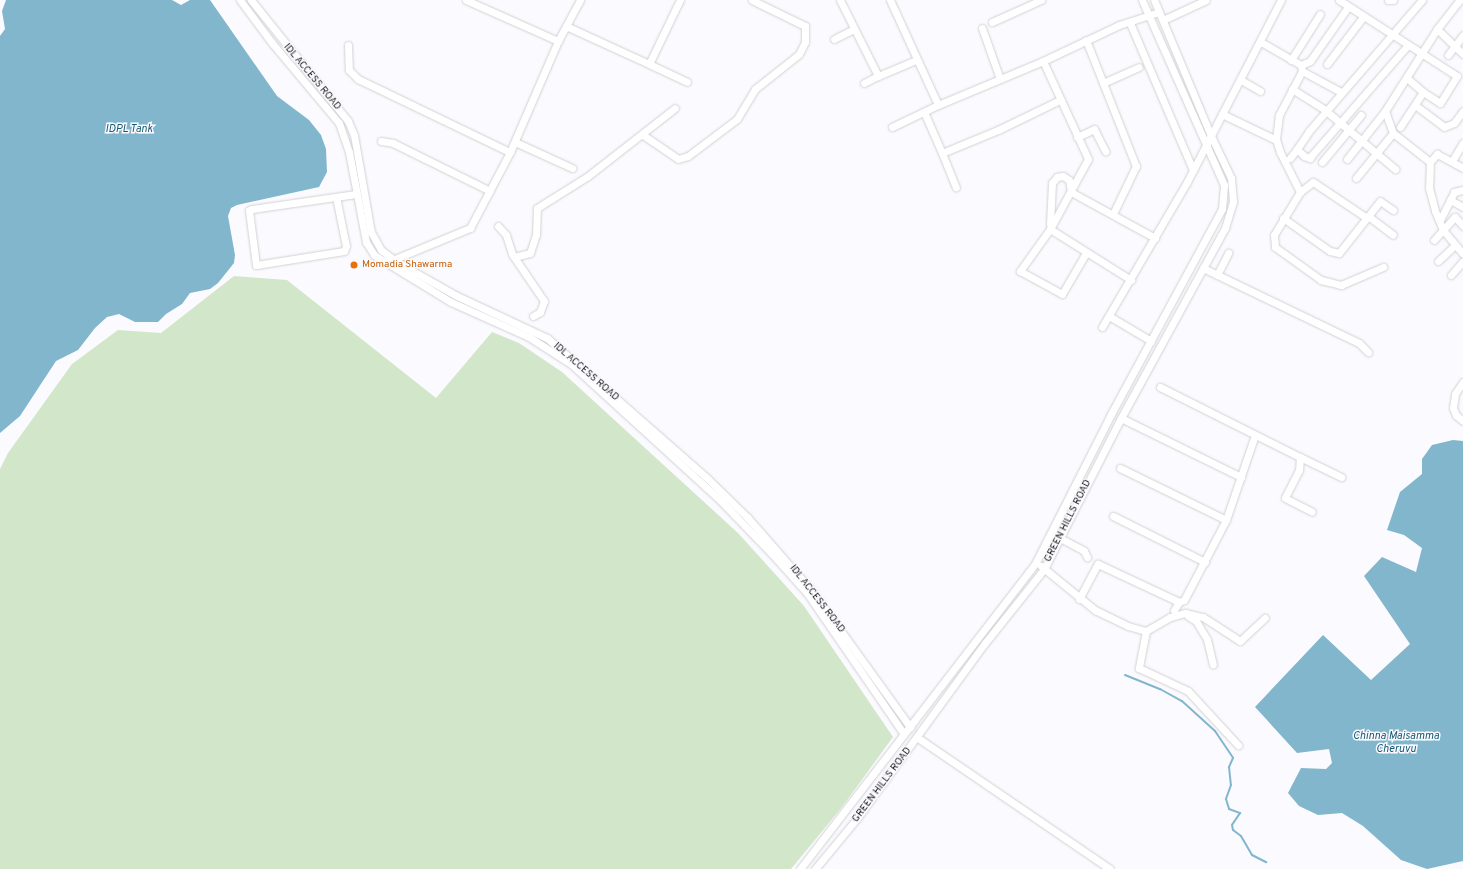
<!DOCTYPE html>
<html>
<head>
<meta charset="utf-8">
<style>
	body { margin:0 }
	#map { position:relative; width:1463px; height:869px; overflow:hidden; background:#fbfafe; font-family:Overpass,sans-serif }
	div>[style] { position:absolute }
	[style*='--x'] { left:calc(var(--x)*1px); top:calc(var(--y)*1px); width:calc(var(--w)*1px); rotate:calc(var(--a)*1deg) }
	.green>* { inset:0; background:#d2e7ca }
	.water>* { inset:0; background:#82b6cd }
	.stream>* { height:2px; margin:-1px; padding:0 1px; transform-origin:1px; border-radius:1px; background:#82b6cd }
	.roads { filter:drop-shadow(0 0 1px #d1d1d5) drop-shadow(0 0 1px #d1d1d5) }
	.minor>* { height:7px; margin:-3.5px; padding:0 3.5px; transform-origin:3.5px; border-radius:3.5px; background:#fff }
	.dots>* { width:11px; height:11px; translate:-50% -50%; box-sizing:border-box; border:2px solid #fbfafe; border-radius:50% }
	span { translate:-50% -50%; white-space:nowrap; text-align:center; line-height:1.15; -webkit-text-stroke:3px #fbfafe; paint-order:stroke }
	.street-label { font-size:10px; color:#171718 }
	.food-label { font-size:10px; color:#c56008 }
	.left { translate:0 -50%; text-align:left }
	.water-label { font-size:11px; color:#175a72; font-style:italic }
</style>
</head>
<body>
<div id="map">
	<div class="green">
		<i style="clip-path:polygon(234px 276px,287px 280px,436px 398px,492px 332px,519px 343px,562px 372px,738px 533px,804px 606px,893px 737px,842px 807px,791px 869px,0 869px,0 469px,8px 453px,72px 364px,118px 330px,161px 333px)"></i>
	</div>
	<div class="water">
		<i style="clip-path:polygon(6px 0,172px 0,181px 5px,190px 0,210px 0,277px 96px,309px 120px,321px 135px,326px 149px,327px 172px,319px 187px,237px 205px,231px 208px,228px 216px,235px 255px,234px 263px,218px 283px,210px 289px,190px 293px,182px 304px,166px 314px,158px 322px,135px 322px,119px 314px,107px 317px,95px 328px,78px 350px,56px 361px,20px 416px,0 433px,0 36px,5px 29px,2px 11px)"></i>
		<i style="clip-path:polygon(1453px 440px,1463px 441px,1463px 861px,1427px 869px,1401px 860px,1363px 826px,1342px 813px,1318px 815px,1299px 806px,1288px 793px,1301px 768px,1326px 769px,1332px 763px,1329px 749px,1297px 753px,1255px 707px,1323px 635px,1371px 680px,1410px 644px,1364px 576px,1382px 557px,1416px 572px,1422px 548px,1404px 535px,1387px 530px,1400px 492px,1422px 474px,1422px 459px,1432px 445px)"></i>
	</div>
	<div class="stream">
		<i style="--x:1125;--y:675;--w:38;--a:22"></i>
		<i style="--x:1160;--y:689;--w:25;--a:29"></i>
		<i style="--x:1182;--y:701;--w:45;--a:42.3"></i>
		<i style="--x:1215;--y:731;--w:32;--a:56"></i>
		<i style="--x:1233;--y:758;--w:10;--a:114"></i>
		<i style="--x:1229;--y:767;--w:18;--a:84"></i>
		<i style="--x:1231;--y:785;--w:15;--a:110"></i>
		<i style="--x:1226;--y:799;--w:10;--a:73"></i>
		<i style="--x:1229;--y:809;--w:12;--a:20"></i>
		<i style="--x:1240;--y:813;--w:14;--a:124"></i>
		<i style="--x:1232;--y:825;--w:5;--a:79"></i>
		<i style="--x:1233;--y:830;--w:10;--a:37"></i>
		<i style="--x:1241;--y:836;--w:22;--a:60"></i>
		<i style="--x:1252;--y:855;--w:16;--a:27"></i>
	</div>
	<div class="roads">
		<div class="minor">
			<i style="--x:240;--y:0;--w:54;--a:53.3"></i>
			<i style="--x:272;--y:43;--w:104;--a:50.1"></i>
			<i style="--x:339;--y:123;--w:31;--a:71"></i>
			<i style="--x:349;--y:152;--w:92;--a:79.3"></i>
			<i style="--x:366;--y:242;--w:15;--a:58"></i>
			<i style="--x:374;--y:255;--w:90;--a:31.4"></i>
			<i style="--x:451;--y:302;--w:85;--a:24.2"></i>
			<i style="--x:529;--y:337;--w:50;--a:32.7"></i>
			<i style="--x:571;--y:364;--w:202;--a:42.4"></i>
			<i style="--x:720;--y:500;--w:75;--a:46.1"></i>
			<i style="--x:772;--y:554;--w:52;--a:48.1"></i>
			<i style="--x:807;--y:593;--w:171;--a:55.5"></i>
			<i style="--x:251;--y:0;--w:155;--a:51.3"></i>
			<i style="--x:348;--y:121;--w:15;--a:67"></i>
			<i style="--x:354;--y:135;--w:98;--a:80.1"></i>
			<i style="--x:371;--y:232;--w:21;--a:61"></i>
			<i style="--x:381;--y:250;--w:20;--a:37"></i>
			<i style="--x:397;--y:262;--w:67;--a:29.6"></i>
			<i style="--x:455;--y:295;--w:102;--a:25.1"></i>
			<i style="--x:547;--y:338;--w:211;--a:41.2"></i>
			<i style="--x:706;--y:477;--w:59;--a:44.3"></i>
			<i style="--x:748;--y:518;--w:97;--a:48.8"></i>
			<i style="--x:812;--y:591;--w:168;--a:54.2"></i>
			<i style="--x:466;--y:0;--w:101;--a:24"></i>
			<i style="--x:840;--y:0;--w:85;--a:63.4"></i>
			<i style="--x:878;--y:76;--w:41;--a:-22.8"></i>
			<i style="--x:890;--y:0;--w:115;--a:65.4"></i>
			<i style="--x:1339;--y:0;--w:140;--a:32.8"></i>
			<i style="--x:1457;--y:76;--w:32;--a:122"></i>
			<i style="--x:1440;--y:103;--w:20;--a:-147"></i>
			<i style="--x:1388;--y:0;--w:5;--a:0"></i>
			<i style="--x:1163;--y:20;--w:47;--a:-24.9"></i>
			<i style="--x:992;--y:22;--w:54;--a:-24.2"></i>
			<i style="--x:1130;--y:23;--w:160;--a:66.8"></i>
			<i style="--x:566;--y:26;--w:91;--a:24.6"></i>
			<i style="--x:649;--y:64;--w:71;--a:-64.2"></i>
			<i style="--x:982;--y:28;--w:54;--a:70.6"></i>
			<i style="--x:1437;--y:29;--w:36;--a:44"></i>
			<i style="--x:834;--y:39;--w:22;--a:-27"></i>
			<i style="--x:1086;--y:40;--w:136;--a:68.4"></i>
			<i style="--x:1136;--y:166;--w:53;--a:115.6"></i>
			<i style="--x:1261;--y:42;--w:46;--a:29.9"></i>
			<i style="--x:1301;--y:65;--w:6;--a:81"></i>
			<i style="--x:1302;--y:71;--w:50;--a:117.6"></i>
			<i style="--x:1279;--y:115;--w:24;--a:97"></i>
			<i style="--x:1276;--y:139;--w:14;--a:73"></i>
			<i style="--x:1280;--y:152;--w:45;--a:63.4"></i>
			<i style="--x:1300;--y:192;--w:50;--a:121.2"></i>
			<i style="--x:1274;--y:235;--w:12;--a:85"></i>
			<i style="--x:1275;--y:247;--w:57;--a:35.7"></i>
			<i style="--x:1321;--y:280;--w:21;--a:14"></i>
			<i style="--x:1341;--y:285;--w:46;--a:-23.2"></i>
			<i style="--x:348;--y:45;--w:25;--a:88"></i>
			<i style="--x:349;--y:70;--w:13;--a:45"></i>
			<i style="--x:358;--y:79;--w:169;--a:25.7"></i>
			<i style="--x:1407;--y:46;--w:145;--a:131.1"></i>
			<i style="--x:1312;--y:155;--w:4;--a:124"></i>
			<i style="--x:1310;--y:158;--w:6;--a:-162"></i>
			<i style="--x:1304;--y:156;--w:10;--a:-135"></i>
			<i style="--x:1297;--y:149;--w:22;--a:-56"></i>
			<i style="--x:1309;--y:131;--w:173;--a:-49.2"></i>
			<i style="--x:1448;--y:55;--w:25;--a:-53"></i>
			<i style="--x:1291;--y:60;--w:54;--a:-57.8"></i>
			<i style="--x:1043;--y:61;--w:108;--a:65.3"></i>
			<i style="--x:1088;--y:159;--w:80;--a:118.5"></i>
			<i style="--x:1050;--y:229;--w:52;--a:125.5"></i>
			<i style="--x:1020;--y:271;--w:48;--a:28.7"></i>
			<i style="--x:1062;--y:294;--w:48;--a:-59.7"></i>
			<i style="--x:649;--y:64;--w:42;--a:25.3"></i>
			<i style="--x:1327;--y:64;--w:59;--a:-52.5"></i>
			<i style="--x:1301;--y:65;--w:10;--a:-24"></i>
			<i style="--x:1310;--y:61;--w:66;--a:-54.9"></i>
			<i style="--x:1302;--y:71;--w:44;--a:28.3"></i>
			<i style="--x:1241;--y:80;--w:22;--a:30"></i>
			<i style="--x:864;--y:83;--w:16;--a:-27"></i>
			<i style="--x:1103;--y:83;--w:39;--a:-24"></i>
			<i style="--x:1292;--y:89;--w:39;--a:32"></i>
			<i style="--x:1325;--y:110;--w:92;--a:40.1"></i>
			<i style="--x:1415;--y:105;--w:36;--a:37"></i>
			<i style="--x:1444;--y:127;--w:11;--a:-22"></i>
			<i style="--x:1454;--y:123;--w:15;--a:-53"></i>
			<i style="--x:1385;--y:111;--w:23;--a:70"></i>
			<i style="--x:1393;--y:133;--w:47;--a:38.1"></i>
			<i style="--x:1430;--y:162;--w:26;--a:92"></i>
			<i style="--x:1429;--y:188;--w:24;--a:75"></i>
			<i style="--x:1435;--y:211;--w:21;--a:67"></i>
			<i style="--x:1443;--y:230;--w:31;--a:50"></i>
			<i style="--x:924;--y:112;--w:45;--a:66.3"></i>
			<i style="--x:942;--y:153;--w:61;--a:-22.3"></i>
			<i style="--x:998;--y:130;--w:69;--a:-25.8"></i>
			<i style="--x:1222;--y:114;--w:60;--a:25.7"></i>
			<i style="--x:892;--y:127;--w:51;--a:-25.6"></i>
			<i style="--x:938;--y:105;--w:114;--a:-22.7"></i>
			<i style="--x:1043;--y:61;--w:84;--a:-25.3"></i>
			<i style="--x:1119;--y:25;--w:42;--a:-18"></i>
			<i style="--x:1400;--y:127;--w:42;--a:-56.7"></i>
			<i style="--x:1423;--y:92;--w:20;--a:-139"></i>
			<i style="--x:643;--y:135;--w:42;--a:34.4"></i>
			<i style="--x:678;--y:159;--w:10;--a:-17"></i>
			<i style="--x:688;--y:156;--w:61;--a:-37.1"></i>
			<i style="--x:737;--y:119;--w:35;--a:-59"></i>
			<i style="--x:755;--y:89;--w:56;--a:-38.5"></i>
			<i style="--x:799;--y:54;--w:13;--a:-63"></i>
			<i style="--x:805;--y:42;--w:16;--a:-90"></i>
			<i style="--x:805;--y:26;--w:59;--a:-153.9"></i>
			<i style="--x:1077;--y:137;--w:19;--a:-25"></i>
			<i style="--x:1094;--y:129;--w:25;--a:63"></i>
			<i style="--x:381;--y:141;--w:12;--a:9"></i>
			<i style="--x:393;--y:143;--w:108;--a:26.3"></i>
			<i style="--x:515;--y:142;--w:63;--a:24.5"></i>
			<i style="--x:942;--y:153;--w:37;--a:68"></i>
			<i style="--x:1290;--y:158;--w:11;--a:-52"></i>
			<i style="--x:1347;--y:159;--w:61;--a:-51.6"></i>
			<i style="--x:1385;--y:111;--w:97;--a:-57.6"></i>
			<i style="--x:1437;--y:29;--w:37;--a:-52"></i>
			<i style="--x:1452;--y:161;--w:21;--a:-59"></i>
			<i style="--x:1322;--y:162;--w:61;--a:-50.3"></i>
			<i style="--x:1430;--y:162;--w:11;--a:-49"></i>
			<i style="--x:1437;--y:154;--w:30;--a:28"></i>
			<i style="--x:1356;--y:178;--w:58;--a:-50.6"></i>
			<i style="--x:1071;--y:192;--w:96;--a:28.7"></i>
			<i style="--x:1300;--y:192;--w:16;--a:-38"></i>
			<i style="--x:1313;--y:182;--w:65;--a:33.7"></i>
			<i style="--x:336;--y:197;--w:50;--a:78.5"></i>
			<i style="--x:346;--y:246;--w:5;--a:112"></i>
			<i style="--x:344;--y:251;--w:89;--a:171"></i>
			<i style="--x:256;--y:265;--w:55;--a:-97.3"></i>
			<i style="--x:249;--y:210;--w:3;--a:-18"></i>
			<i style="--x:252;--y:209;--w:91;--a:-8.2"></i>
			<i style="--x:342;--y:196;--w:14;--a:-8"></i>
			<i style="--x:1450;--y:200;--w:15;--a:28"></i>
			<i style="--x:1368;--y:216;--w:31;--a:37"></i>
			<i style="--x:1283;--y:218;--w:57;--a:35.1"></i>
			<i style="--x:1330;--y:251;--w:9;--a:13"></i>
			<i style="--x:1339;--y:253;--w:66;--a:-51.7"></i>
			<i style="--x:1380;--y:201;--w:16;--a:35"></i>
			<i style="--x:1440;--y:220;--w:31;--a:-63"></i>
			<i style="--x:1454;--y:192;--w:9;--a:-13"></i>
			<i style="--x:1050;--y:224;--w:41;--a:-87.2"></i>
			<i style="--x:1052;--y:183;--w:8;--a:-50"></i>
			<i style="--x:1057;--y:177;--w:6;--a:-9"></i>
			<i style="--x:1063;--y:176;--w:7;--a:34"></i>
			<i style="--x:1069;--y:180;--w:11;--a:80"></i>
			<i style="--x:498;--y:226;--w:12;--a:48"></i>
			<i style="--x:506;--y:235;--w:20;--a:72"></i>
			<i style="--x:512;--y:254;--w:57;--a:55.8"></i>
			<i style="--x:544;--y:301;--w:12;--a:110"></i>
			<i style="--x:540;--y:312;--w:8;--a:150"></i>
			<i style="--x:1050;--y:229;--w:96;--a:32.2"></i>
			<i style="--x:1434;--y:240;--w:31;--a:-48"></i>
			<i style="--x:1455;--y:217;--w:12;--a:48"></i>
			<i style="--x:514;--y:257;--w:16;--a:-14"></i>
			<i style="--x:530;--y:253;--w:19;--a:-72"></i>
			<i style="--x:536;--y:235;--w:27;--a:-88"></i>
			<i style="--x:537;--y:208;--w:60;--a:-32.1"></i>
			<i style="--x:588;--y:176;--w:110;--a:-38"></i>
			<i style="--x:390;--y:261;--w:87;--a:-22.4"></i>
			<i style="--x:470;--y:228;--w:86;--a:-62.2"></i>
			<i style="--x:510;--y:152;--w:121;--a:-66.6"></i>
			<i style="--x:558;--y:41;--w:47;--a:-61.8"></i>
			<i style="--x:1438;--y:261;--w:23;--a:-43"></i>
			<i style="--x:1203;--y:268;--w:173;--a:25.7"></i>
			<i style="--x:1359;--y:343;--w:13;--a:45"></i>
			<i style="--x:1217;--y:275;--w:25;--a:-63"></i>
			<i style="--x:1451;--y:275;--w:18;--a:-49"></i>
			<i style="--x:1109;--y:316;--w:49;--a:30.8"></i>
			<i style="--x:1102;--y:327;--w:168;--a:-59.6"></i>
			<i style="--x:1187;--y:182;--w:205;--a:-62.7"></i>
			<i style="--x:1463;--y:382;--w:14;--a:124"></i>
			<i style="--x:1455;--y:394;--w:14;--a:98"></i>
			<i style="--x:1453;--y:408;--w:8;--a:67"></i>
			<i style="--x:1456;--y:415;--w:9;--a:41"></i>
			<i style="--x:1160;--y:387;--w:157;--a:26.6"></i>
			<i style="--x:1300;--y:457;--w:13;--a:94"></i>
			<i style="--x:1299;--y:470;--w:31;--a:117"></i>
			<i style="--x:1285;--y:498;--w:30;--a:27"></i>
			<i style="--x:1121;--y:418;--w:134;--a:26.2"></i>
			<i style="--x:1300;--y:457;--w:46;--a:26"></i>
			<i style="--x:1120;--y:468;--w:118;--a:26.1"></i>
			<i style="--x:1113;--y:516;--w:103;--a:26.6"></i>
			<i style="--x:1060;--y:538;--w:27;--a:28"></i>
			<i style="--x:1084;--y:551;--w:7;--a:63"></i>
			<i style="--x:1041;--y:566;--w:70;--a:39.2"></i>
			<i style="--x:1095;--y:610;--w:37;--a:26"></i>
			<i style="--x:1128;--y:626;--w:19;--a:16"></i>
			<i style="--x:1146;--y:631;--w:28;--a:-30"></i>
			<i style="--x:1170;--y:617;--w:16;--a:-15"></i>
			<i style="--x:1185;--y:613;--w:18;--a:13"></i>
			<i style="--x:1203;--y:617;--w:44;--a:33"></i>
			<i style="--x:1240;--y:641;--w:34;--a:-43"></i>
			<i style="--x:1079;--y:599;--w:40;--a:-62"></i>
			<i style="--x:1098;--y:564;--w:89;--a:25.1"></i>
			<i style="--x:1179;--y:602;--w:5;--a:-22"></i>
			<i style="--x:1184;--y:600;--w:90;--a:-62.3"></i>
			<i style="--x:1226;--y:520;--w:90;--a:-71.2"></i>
			<i style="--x:1174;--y:610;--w:9;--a:-58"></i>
			<i style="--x:1188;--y:616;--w:9;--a:32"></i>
			<i style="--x:1196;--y:621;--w:21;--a:59"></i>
			<i style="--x:1207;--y:639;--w:26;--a:77"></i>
			<i style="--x:1146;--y:631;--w:38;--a:101"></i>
			<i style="--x:1139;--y:668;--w:54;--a:25.1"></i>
			<i style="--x:1188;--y:691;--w:74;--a:47.2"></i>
			<i style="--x:918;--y:738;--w:232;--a:34.3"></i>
			<i style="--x:800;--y:869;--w:387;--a:-52.4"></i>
			<i style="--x:1036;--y:562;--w:166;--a:-63.1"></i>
			<i style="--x:1111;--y:414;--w:233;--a:-61.6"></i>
			<i style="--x:1222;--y:209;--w:24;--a:-85"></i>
			<i style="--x:1224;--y:185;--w:202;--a:-113.9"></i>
			<i style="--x:815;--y:869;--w:67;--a:-50.4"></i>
			<i style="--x:858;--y:817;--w:215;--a:-53.9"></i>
			<i style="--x:985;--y:643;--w:95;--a:-51.4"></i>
			<i style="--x:1044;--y:569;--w:169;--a:-63"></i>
			<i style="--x:1121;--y:418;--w:217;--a:-61.3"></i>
			<i style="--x:1225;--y:228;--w:28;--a:-73"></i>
			<i style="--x:1233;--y:201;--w:23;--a:-95"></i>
			<i style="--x:1231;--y:178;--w:47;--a:-115.5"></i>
			<i style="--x:1211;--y:136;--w:147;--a:-112.7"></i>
		</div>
	</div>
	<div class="dots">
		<i style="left:354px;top:265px;background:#e8710a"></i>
	</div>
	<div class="street-label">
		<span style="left:312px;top:77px;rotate:50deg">IDL ACCESS ROAD</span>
		<span style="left:586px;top:372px;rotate:41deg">IDL ACCESS ROAD</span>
		<span style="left:1068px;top:521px;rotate:-63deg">GREEN HILLS ROAD</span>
		<span style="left:817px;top:599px;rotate:52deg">IDL ACCESS ROAD</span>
		<span style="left:882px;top:785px;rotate:-53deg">GREEN HILLS ROAD</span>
	</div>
	<div class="food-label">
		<span class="left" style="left:362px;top:265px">Momadia Shawarma</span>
	</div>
	<div class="water-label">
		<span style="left:129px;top:129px">IDPL Tank</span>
		<span style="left:1396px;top:743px">Chinna Maisamma<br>Cheruvu</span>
	</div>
</div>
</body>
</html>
